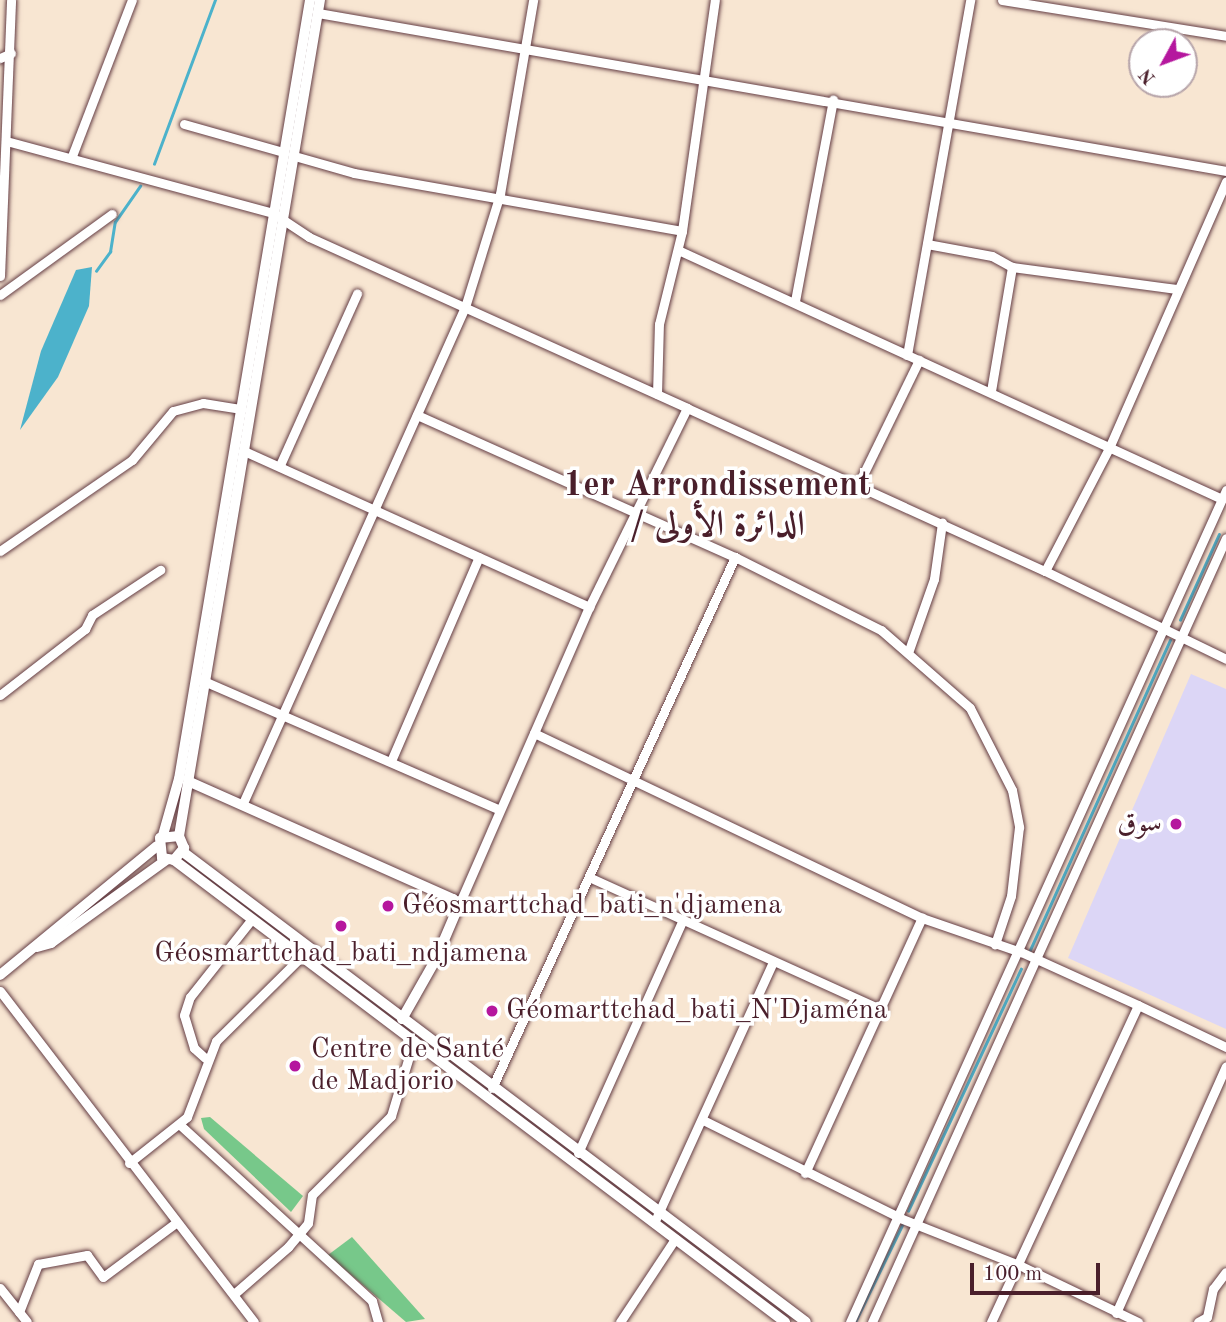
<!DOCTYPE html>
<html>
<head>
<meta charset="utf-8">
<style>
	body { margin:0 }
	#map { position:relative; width:1226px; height:1322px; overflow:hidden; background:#f8e6d2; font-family:"Old Standard TT",Amiri,serif }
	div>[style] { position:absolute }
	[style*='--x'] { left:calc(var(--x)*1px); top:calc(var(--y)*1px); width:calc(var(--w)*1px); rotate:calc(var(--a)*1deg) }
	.built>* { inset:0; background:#dcd6f6 }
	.green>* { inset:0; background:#77c88a }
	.water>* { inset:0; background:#4cb2cb }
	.stream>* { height:2.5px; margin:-1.25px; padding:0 1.25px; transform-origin:1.25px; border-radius:1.25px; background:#4cb2cb }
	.roads { filter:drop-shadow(0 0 2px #643d44) drop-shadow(0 0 2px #643d44) }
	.minor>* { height:9px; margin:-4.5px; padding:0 4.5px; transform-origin:4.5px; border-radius:4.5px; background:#fff }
	.tertiary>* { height:10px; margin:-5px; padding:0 5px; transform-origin:5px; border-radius:5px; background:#fff }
	.dots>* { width:19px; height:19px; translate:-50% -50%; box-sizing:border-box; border:4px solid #fff; border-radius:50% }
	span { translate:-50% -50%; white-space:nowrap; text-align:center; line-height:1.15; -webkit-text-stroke:7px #fff; paint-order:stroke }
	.poi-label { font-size:28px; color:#4a1f2b }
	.right { translate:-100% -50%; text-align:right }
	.left { translate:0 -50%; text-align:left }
	.district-label { font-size:35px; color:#4a1f2b; font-weight:700 }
	.north { position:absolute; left:1128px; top:28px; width:70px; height:70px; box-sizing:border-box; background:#fff; border:2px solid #b7a5aa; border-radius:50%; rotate:229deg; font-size:19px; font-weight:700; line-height:28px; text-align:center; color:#4a1f2b }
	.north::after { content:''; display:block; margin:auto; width:24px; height:32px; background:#b5179e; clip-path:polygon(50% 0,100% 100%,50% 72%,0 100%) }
	.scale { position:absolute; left:970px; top:1263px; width:130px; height:32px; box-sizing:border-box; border:4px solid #4a1f2b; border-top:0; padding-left:9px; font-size:21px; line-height:24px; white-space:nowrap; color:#4a1f2b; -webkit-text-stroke:5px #fff; paint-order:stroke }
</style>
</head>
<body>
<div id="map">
	<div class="built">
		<i style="clip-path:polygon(1191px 674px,1226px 689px,1226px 1029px,1068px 958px)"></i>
	</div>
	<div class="green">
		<i style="clip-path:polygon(210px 1117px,303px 1196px,291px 1212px,204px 1129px,201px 1118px)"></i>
		<i style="clip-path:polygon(352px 1237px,425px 1319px,406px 1322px,328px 1255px)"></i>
	</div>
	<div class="water">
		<i style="clip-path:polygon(92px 267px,89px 306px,58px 377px,20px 430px,41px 351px,76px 270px)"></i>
	</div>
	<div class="stream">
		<i style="--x:154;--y:164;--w:175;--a:-69.6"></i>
		<i style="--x:96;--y:271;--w:24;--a:-54"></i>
		<i style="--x:110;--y:252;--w:30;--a:-81"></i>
		<i style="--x:115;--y:222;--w:44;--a:-55.2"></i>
		<i style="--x:1180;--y:620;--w:94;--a:-65.6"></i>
		<i style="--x:1030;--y:950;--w:340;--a:-65.7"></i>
		<i style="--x:908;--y:1211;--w:267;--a:-65"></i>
		<i style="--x:855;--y:1322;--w:108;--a:-64.1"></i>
	</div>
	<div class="roads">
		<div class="minor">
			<i style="--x:1002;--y:0;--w:227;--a:9.1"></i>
			<i style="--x:318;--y:13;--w:922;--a:9.87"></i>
			<i style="--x:0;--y:58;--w:12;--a:-24"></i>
			<i style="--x:184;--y:124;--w:103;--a:15.8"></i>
			<i style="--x:10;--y:142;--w:272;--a:15.1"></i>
			<i style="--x:273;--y:213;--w:43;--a:33.7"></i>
			<i style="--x:309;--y:237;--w:415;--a:24.3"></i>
			<i style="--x:687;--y:408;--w:222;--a:116.2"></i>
			<i style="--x:589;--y:607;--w:325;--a:113.6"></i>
			<i style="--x:72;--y:156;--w:167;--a:-69"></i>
			<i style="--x:298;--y:157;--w:58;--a:15.9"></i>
			<i style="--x:354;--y:173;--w:333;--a:10"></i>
			<i style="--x:927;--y:244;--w:66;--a:10.5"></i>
			<i style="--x:992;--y:256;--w:23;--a:29"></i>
			<i style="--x:1012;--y:267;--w:166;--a:7.6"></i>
			<i style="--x:678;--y:250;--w:598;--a:24.59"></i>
			<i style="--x:0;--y:276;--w:276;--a:-87.7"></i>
			<i style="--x:0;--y:295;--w:138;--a:-35.9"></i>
			<i style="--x:795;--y:301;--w:205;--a:-79.3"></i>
			<i style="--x:907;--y:355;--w:361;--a:-79.9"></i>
			<i style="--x:991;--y:391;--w:126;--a:-80.4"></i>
			<i style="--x:657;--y:394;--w:70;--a:-88.4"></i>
			<i style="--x:659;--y:324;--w:96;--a:-76.1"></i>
			<i style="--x:682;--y:231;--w:233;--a:-81.9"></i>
			<i style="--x:687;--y:408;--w:393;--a:24.5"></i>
			<i style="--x:1045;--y:571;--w:139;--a:-62.5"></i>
			<i style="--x:1109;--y:448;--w:291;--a:-66.3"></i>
			<i style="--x:417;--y:415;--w:348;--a:24.1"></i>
			<i style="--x:735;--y:557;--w:584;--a:114.59"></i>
			<i style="--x:244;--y:451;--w:379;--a:24.3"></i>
			<i style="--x:280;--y:465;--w:188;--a:-65.8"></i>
			<i style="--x:859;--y:483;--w:137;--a:-64"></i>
			<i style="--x:0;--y:551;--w:160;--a:-34.6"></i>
			<i style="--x:132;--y:460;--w:64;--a:-50.1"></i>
			<i style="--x:173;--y:411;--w:31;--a:-15"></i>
			<i style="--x:203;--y:403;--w:39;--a:9"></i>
			<i style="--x:735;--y:557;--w:163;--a:26.6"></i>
			<i style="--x:881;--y:630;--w:118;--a:41.2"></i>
			<i style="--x:970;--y:708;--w:92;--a:62.9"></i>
			<i style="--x:1012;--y:790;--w:38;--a:79"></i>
			<i style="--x:1019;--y:827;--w:69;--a:96.6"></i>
			<i style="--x:1011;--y:896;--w:51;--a:108.4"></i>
			<i style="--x:1045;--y:571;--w:201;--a:25.9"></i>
			<i style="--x:909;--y:650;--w:75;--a:-70.6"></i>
			<i style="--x:934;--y:579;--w:57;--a:-81.9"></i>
			<i style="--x:199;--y:679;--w:326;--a:23.5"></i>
			<i style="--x:0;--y:695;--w:108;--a:-37.8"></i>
			<i style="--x:85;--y:629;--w:16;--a:-63"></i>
			<i style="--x:92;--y:615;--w:82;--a:-33.5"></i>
			<i style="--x:534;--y:733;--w:430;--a:25.5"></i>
			<i style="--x:922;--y:918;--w:105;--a:19"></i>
			<i style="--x:1021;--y:952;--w:128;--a:24.4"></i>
			<i style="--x:391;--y:761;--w:222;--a:-66.7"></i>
			<i style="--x:243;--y:803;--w:543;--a:-65.89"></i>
			<i style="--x:465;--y:307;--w:118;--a:-72.8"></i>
			<i style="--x:500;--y:194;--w:197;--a:-80.3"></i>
			<i style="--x:591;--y:878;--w:320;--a:24.4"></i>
			<i style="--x:0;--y:991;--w:417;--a:52.5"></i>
			<i style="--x:205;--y:1058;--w:15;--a:-138"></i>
			<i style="--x:194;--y:1048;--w:34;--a:-107"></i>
			<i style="--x:184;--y:1015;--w:19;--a:-72"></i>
			<i style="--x:190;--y:997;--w:98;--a:-51.6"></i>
			<i style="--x:703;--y:1120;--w:220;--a:26.4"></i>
			<i style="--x:900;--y:1218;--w:128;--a:21.6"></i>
			<i style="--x:1019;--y:1265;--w:132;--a:25.6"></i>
			<i style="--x:179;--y:1124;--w:262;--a:42.5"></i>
			<i style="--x:372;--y:1301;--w:22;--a:74"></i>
			<i style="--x:578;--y:1153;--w:256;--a:-65.8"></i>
			<i style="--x:129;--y:1163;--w:74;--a:-38.4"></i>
			<i style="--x:187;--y:1117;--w:81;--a:-69.1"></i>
			<i style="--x:216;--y:1041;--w:118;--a:-44.7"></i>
			<i style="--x:805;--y:1173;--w:281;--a:-65.4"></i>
			<i style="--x:654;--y:1223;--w:287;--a:-65.5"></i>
			<i style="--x:0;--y:1288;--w:43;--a:51.5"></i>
			<i style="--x:234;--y:1294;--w:72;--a:-41"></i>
			<i style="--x:288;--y:1247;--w:31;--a:-50"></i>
			<i style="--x:308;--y:1223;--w:28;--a:-82"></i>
			<i style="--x:312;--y:1195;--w:112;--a:-45"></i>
			<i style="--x:391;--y:1116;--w:79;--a:-73.2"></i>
			<i style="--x:19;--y:1312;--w:52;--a:-68.4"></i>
			<i style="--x:38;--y:1264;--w:50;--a:-10.4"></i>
			<i style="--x:87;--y:1255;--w:27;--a:54"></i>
			<i style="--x:103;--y:1277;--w:89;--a:-36.7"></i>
			<i style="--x:1116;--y:1313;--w:270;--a:-66"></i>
			<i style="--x:620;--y:1322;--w:100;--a:-56.5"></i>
			<i style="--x:850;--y:1322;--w:913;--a:-65.68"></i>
			<i style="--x:872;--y:1322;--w:860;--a:-65.7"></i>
			<i style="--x:991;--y:1322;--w:349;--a:-65.1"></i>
			<i style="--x:1138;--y:1005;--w:98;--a:25.5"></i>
			<i style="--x:1198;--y:1322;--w:10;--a:-29"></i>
			<i style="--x:1207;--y:1317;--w:29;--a:-78"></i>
			<i style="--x:1213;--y:1289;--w:21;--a:-53"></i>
		</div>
		<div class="tertiary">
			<i style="--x:190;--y:782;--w:288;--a:24"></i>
			<i style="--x:453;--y:899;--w:8;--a:45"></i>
			<i style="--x:459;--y:905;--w:59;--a:113.1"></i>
			<i style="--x:436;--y:959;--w:69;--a:119.5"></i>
			<i style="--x:163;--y:835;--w:58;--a:-74.1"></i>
			<i style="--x:179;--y:779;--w:790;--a:-80.45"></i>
			<i style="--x:179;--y:836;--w:19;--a:174"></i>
			<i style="--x:160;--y:838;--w:20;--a:84"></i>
			<i style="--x:162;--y:858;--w:12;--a:9"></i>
			<i style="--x:174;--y:860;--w:16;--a:-50"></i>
			<i style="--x:184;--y:848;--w:13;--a:-113"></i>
			<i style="--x:179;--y:836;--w:848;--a:-80.43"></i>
			<i style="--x:183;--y:852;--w:780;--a:37.03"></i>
			<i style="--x:174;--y:860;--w:766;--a:37.09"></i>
			<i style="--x:37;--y:947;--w:15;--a:-16"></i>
			<i style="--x:51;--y:943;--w:142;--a:-35.8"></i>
			<i style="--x:0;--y:975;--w:203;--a:-39.4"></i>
		</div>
	</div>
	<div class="dots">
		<i style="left:1176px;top:824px;background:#b5179e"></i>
		<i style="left:388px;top:906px;background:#b5179e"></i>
		<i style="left:341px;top:926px;background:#b5179e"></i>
		<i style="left:492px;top:1011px;background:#b5179e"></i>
		<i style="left:295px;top:1066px;background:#b5179e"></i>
	</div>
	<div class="poi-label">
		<span class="right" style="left:1162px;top:824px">سوق</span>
		<span class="left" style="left:402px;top:906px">Géosmarttchad_bati_n'djamena</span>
		<span style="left:341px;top:954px">Géosmarttchad_bati_ndjamena</span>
		<span class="left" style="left:506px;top:1011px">Géomarttchad_bati_N'Djaména</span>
		<span class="left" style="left:311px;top:1066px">Centre de Santé<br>de Madjorio</span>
	</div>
	<div class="district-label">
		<span style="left:717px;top:506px">1er Arrondissement<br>/ الدائرة الأولى</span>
	</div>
	<div class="north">N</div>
	<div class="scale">100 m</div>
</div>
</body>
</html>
